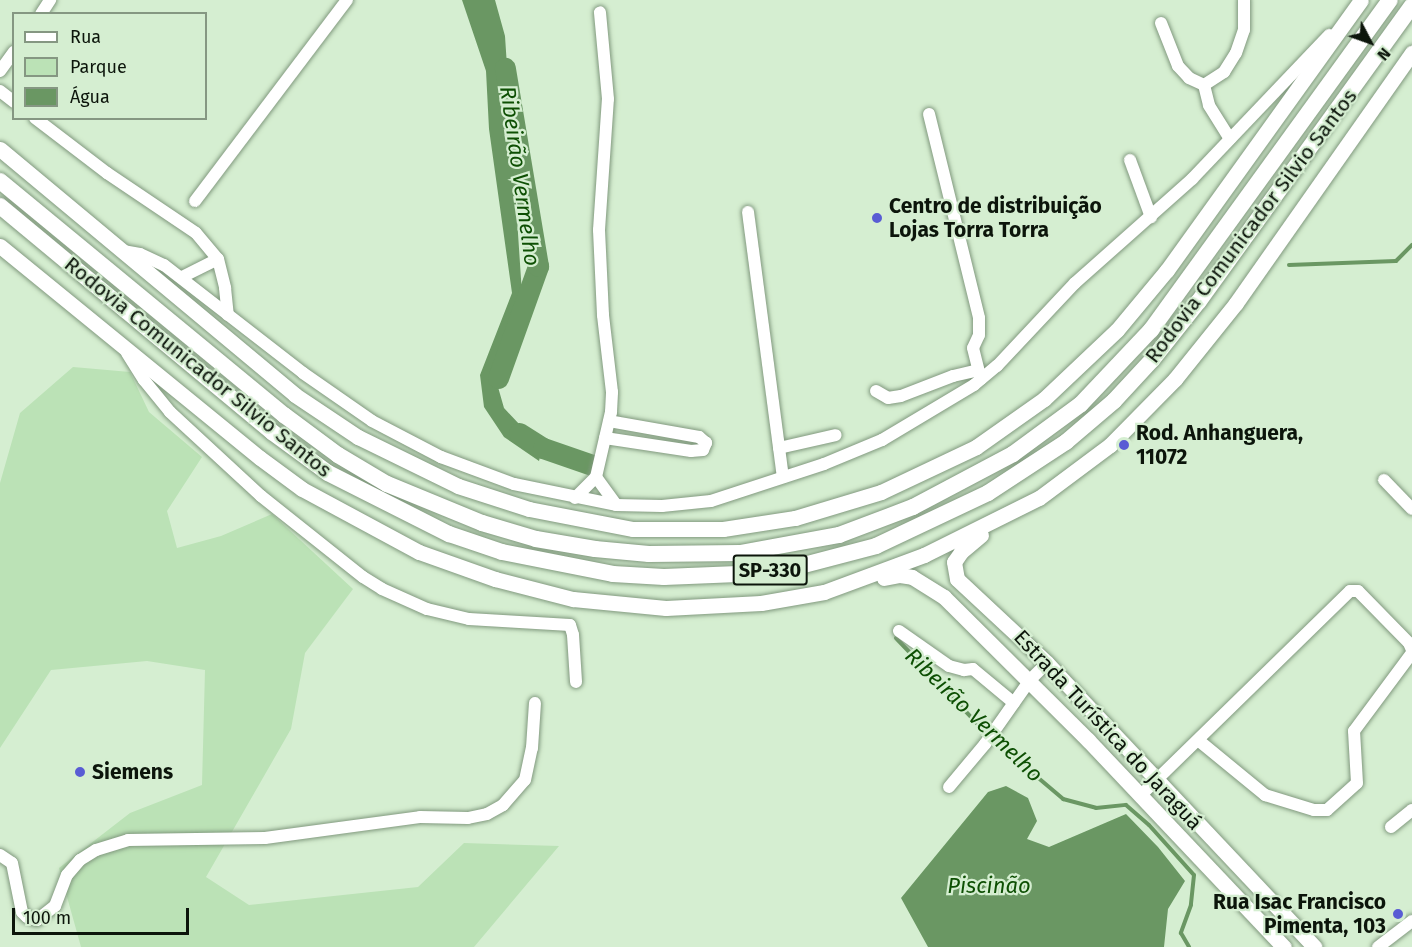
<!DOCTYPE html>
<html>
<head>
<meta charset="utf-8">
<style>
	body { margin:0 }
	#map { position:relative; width:1412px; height:947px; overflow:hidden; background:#d5eed1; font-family:"Fira Sans",sans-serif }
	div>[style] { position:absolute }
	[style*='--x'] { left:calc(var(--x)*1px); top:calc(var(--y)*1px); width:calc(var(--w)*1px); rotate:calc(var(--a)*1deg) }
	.green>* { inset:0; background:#bbe2b6 }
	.water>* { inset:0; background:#6a9763 }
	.stream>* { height:4px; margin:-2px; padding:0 2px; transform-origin:2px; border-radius:2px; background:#6a9763 }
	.river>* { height:21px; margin:-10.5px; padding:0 10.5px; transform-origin:10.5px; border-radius:10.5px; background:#6a9763 }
	.roads { filter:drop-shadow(0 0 2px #81997e) drop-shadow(0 0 2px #81997e) }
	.minor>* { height:12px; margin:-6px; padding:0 6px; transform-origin:6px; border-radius:6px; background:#fff }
	.major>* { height:15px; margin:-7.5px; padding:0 7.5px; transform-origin:7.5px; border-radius:7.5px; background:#fff }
	.highway>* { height:16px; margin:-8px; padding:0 8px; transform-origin:8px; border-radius:8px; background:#fff }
	.dots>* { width:16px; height:16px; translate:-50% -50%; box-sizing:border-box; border:3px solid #d5eed1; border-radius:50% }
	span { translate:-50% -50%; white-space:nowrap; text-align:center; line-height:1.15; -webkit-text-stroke:4.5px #d5eed1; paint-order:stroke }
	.shield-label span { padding:2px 4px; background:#d5eed1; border:2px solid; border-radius:4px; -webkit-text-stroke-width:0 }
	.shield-label { font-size:20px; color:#0c150b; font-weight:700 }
	.poi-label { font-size:21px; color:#0c150b; font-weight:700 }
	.left { translate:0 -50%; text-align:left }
	.right { translate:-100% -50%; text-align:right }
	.street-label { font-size:21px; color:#0c150b }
	.water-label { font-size:22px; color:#0d4f03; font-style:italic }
	.legend { position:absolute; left:12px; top:12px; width:195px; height:108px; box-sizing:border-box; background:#d5eed1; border:2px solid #859782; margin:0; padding:8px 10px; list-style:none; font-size:18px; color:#0c150b }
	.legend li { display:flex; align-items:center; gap:12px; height:30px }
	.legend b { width:30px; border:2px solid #859782 }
	.north { position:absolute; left:1340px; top:12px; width:60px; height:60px; -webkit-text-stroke:4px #d5eed1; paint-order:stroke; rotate:131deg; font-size:16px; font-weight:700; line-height:24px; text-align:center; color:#0c150b }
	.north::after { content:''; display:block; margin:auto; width:21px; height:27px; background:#0c150b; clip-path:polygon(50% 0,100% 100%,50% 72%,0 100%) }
	.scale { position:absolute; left:12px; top:908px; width:177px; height:27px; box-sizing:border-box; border:3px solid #0c150b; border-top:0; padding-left:8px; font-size:18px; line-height:21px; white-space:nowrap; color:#0c150b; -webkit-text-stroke:4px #d5eed1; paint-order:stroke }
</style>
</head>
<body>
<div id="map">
	<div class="green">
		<i style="clip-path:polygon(73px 367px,130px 372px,149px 412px,202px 457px,167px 511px,177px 548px,221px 536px,272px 514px,353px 589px,305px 653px,291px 729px,206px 877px,249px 905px,418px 887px,464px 843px,559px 846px,474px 947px,81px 947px,59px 868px,130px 813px,202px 785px,205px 670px,147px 661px,51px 670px,0 748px,0 483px,20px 413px)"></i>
	</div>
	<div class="water">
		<i style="clip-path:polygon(462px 0,495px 0,505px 36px,522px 294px,498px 387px,504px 408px,520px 425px,545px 439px,539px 461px,504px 437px,484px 407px,480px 375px,512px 293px,489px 129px,486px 71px)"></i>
		<i style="clip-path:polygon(1006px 786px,1028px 798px,1037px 821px,1027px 839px,1049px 847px,1126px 814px,1158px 847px,1185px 881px,1168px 909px,1164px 947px,928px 947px,901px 898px,988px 792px)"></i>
	</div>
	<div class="stream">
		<i style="--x:1289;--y:265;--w:107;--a:-2.1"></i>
		<i style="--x:1396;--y:261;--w:23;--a:-45"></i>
		<i style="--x:896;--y:638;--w:137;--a:46.5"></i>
		<i style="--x:990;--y:737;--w:96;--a:40.3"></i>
		<i style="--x:1063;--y:799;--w:34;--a:15"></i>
		<i style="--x:1096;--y:808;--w:30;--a:-6"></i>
		<i style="--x:1126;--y:805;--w:30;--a:41"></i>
		<i style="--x:1149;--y:825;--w:67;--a:48"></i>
		<i style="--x:1194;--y:875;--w:30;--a:96"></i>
		<i style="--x:1191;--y:905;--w:30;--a:110"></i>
		<i style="--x:1181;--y:933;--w:16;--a:60"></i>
	</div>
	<div class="river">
		<i style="--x:498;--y:378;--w:119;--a:-70.3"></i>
		<i style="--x:538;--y:266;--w:201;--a:-99.5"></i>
		<i style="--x:519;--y:433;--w:28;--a:32"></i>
		<i style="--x:543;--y:448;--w:52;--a:19.1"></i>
	</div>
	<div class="roads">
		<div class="minor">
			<i style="--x:41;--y:14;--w:17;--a:-57"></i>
			<i style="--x:1161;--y:23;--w:46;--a:68.4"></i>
			<i style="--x:1178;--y:66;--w:16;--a:47"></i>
			<i style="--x:1189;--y:78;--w:17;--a:25"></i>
			<i style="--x:0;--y:71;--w:24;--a:-54"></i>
			<i style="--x:0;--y:91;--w:18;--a:38"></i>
			<i style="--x:929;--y:114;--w:210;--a:76.2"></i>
			<i style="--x:979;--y:318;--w:17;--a:90"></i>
			<i style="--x:979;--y:335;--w:14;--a:115"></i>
			<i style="--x:973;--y:348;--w:32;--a:76"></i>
			<i style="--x:35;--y:118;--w:91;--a:37.4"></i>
			<i style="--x:107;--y:173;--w:107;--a:34"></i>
			<i style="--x:196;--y:233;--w:34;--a:50"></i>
			<i style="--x:218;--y:259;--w:30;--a:76"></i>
			<i style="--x:225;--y:288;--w:27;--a:84"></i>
			<i style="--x:1230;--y:139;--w:40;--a:-122"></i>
			<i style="--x:1209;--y:105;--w:21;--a:-104"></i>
			<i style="--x:1204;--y:85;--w:24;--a:-33"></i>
			<i style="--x:1224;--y:72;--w:22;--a:-58"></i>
			<i style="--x:1236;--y:53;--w:24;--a:-71"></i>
			<i style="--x:1244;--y:30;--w:30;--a:-90"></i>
			<i style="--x:1130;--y:160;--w:61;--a:69.8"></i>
			<i style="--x:195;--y:201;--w:252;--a:-52.9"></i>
			<i style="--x:748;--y:212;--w:267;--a:82.5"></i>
			<i style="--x:123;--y:251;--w:17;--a:10"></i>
			<i style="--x:140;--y:254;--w:26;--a:25"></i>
			<i style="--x:164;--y:265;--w:176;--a:37.8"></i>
			<i style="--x:303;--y:373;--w:84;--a:34.8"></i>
			<i style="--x:372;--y:421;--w:78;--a:27.6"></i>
			<i style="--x:441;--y:457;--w:78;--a:20.3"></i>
			<i style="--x:514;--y:484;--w:104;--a:11.6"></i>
			<i style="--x:616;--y:505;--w:46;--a:1.2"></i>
			<i style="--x:662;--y:506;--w:49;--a:-5.8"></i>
			<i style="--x:711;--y:501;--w:119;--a:-18.1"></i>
			<i style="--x:824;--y:464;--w:63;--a:-22.5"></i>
			<i style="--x:882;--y:440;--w:107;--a:-30.9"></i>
			<i style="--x:974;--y:385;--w:30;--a:-40"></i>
			<i style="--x:997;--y:366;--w:114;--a:-46.8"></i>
			<i style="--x:1075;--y:283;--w:157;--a:-41.6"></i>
			<i style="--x:1192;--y:179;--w:199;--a:-46.4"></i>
			<i style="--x:182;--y:277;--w:40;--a:-26.6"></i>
			<i style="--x:127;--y:353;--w:32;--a:58"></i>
			<i style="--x:144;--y:380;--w:41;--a:50.9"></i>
			<i style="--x:170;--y:412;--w:124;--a:42.7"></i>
			<i style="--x:261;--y:496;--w:130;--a:38.5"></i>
			<i style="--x:363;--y:577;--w:22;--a:32"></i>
			<i style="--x:382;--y:589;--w:49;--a:24"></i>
			<i style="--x:427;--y:609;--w:43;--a:13.4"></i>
			<i style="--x:469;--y:619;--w:101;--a:3.4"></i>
			<i style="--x:570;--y:625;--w:10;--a:73"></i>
			<i style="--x:573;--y:635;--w:47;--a:86.3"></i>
			<i style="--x:876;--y:391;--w:14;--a:30"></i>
			<i style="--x:888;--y:398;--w:13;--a:-9"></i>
			<i style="--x:901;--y:396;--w:56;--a:-21"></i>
			<i style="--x:953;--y:376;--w:26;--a:-13"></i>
			<i style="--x:605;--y:438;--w:87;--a:8.6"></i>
			<i style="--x:691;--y:451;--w:12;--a:-5"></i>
			<i style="--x:703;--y:450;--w:8;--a:-67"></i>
			<i style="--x:706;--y:443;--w:9;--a:-139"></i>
			<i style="--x:699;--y:437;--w:91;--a:-169.9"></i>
			<i style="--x:779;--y:448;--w:58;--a:-12.8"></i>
			<i style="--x:596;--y:477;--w:34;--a:54"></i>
			<i style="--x:1384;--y:480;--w:40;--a:46"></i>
			<i style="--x:575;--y:498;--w:30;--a:-45"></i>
			<i style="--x:596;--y:477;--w:67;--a:-77"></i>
			<i style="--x:611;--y:412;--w:20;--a:-87"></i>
			<i style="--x:612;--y:392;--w:78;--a:-96.7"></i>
			<i style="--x:603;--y:315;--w:85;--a:-92.7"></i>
			<i style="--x:599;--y:230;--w:131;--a:-86.1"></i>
			<i style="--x:608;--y:99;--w:87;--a:-95.3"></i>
			<i style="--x:899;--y:631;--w:61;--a:35"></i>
			<i style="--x:949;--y:666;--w:16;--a:15"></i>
			<i style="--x:964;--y:670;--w:9;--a:-6"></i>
			<i style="--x:973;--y:669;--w:53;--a:39.7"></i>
			<i style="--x:1198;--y:740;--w:87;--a:39.4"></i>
			<i style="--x:1265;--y:795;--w:51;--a:17"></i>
			<i style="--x:1314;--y:810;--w:13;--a:0"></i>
			<i style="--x:1327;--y:810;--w:40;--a:-42"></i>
			<i style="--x:1357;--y:783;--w:52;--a:-93.3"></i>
			<i style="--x:1354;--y:731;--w:97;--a:-53.4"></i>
			<i style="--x:949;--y:787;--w:56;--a:-50.1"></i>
			<i style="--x:985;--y:744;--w:78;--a:-54.9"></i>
			<i style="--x:1030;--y:680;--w:24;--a:-45"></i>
			<i style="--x:1141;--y:795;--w:292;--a:-44.3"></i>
			<i style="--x:1350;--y:591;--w:8;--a:0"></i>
			<i style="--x:1358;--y:591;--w:73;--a:45.6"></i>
			<i style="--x:1409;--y:643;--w:8;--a:67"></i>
			<i style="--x:1391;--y:827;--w:27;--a:-39"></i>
			<i style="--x:0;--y:855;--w:14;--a:34"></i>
			<i style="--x:12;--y:863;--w:50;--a:78.5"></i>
			<i style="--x:22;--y:912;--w:7;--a:45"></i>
			<i style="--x:27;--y:917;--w:10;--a:17"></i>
			<i style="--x:37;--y:920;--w:23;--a:-38"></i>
			<i style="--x:55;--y:906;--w:33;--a:-69"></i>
			<i style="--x:67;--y:875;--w:20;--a:-49"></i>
			<i style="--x:80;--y:860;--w:19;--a:-32"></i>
			<i style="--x:96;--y:850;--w:34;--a:-17"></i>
			<i style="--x:128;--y:840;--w:137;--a:-0.8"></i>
			<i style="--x:265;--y:838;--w:156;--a:-7.7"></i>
			<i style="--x:420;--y:817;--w:48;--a:1.2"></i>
			<i style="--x:468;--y:818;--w:19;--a:-12"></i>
			<i style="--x:487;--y:814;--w:18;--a:-29"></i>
			<i style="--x:503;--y:805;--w:33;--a:-49"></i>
			<i style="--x:525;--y:780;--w:33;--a:-78"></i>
			<i style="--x:532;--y:748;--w:45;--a:-86.2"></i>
			<i style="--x:1378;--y:947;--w:43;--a:-37.4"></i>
		</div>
		<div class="major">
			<i style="--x:0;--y:149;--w:384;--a:39.8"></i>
			<i style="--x:295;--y:395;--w:76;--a:33.7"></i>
			<i style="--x:358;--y:437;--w:111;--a:26.1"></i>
			<i style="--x:458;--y:486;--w:75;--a:17.9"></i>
			<i style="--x:529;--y:509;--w:106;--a:10.9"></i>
			<i style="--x:633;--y:529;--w:90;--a:0"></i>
			<i style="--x:723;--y:529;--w:73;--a:-8.7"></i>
			<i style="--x:795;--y:518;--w:90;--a:-16.8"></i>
			<i style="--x:881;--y:492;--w:105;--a:-25.3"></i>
			<i style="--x:976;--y:447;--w:83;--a:-35.2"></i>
			<i style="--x:1044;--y:399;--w:100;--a:-43.4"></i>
			<i style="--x:1117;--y:330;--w:78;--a:-50.2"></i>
			<i style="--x:1167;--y:270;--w:332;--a:-54.3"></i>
			<i style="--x:0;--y:246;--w:335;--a:39.2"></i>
			<i style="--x:260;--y:458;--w:52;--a:36.4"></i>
			<i style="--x:302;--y:489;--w:133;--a:28.3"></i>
			<i style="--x:419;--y:552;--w:81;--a:19.6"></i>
			<i style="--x:495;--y:579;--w:81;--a:14.4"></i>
			<i style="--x:573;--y:599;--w:93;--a:5.5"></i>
			<i style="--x:666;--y:608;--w:95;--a:-3"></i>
			<i style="--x:761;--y:603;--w:64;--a:-9.9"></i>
			<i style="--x:824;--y:592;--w:107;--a:-20.3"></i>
			<i style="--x:924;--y:555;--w:128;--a:-26.4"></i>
			<i style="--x:1039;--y:498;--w:89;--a:-36.7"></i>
			<i style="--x:1110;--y:445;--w:93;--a:-45.4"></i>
			<i style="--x:1175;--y:379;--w:97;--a:-51.2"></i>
			<i style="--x:1236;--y:303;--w:306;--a:-54.9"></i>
			<i style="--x:981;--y:535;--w:26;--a:140"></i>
			<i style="--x:961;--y:552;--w:12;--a:125"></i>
			<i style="--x:954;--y:562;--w:17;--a:80"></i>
			<i style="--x:957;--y:579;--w:123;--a:43"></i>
			<i style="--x:1047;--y:663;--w:390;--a:46.7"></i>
			<i style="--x:884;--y:578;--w:16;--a:-11"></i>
			<i style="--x:900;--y:575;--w:12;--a:9"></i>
			<i style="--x:912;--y:577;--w:38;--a:32"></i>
			<i style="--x:944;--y:597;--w:203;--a:44.8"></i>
			<i style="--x:1088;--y:740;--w:285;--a:46.6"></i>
		</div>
		<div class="highway">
			<i style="--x:0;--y:181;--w:368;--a:39.5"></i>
			<i style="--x:284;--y:415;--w:67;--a:36.5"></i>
			<i style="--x:338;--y:455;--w:57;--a:30.6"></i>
			<i style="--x:387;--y:484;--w:103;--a:22.3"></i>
			<i style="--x:482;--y:523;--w:56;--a:16.5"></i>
			<i style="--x:536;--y:539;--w:60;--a:9.6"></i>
			<i style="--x:595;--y:549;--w:54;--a:5.3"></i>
			<i style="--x:649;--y:554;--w:91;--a:-0.6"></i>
			<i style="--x:740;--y:553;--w:101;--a:-10.3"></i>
			<i style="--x:839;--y:535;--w:79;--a:-20.7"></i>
			<i style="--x:913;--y:507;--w:113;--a:-27.9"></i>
			<i style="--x:1013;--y:454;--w:84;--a:-36.3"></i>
			<i style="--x:1081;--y:404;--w:102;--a:-46.6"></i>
			<i style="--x:1151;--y:330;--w:407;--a:-54.1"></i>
			<i style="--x:0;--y:206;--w:354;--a:39.7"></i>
			<i style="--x:272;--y:432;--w:69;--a:36.2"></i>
			<i style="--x:328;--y:473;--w:136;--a:26.8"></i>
			<i style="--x:449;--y:534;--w:56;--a:18.8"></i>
			<i style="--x:502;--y:552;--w:113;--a:11.2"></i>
			<i style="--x:613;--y:574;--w:51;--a:3.4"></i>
			<i style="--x:664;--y:577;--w:74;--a:-2.3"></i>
			<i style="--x:738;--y:574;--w:63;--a:-7.4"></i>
			<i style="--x:800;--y:566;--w:79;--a:-14.7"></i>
			<i style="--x:876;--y:546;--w:124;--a:-25.3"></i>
			<i style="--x:988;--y:493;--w:93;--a:-33.2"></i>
			<i style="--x:1066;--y:442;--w:63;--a:-40.5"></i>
			<i style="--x:1114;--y:401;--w:56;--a:-47.2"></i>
			<i style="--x:1152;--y:360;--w:75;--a:-51.5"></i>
			<i style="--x:1199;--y:301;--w:364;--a:-54.2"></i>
		</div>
	</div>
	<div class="dots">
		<i style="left:877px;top:218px;background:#595cd4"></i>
		<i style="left:1124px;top:445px;background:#595cd4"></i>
		<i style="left:80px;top:772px;background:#595cd4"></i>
		<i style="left:1398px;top:914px;background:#595cd4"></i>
	</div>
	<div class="shield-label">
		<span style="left:770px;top:570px">SP-330</span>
	</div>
	<div class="poi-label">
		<span class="left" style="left:889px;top:218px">Centro de distribuição<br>Lojas Torra Torra</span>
		<span class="left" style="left:1136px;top:445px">Rod. Anhanguera,<br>11072</span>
		<span class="left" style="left:92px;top:772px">Siemens</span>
		<span class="right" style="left:1386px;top:914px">Rua Isac Francisco<br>Pimenta, 103</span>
	</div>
	<div class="street-label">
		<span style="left:1251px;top:226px;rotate:-53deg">Rodovia Comunicador Silvio Santos</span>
		<span style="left:198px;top:367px;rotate:39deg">Rodovia Comunicador Silvio Santos</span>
		<span style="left:1108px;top:730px;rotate:47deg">Estrada Turística do Jaraguá</span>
	</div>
	<div class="water-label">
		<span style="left:520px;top:176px;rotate:82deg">Ribeirão Vermelho</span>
		<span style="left:974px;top:715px;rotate:44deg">Ribeirão Vermelho</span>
		<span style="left:989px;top:886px">Piscinão</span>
	</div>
	<ul class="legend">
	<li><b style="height:8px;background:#fff"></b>Rua</li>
	<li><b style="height:16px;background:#bbe2b6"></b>Parque</li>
	<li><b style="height:16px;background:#6a9763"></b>Água</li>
	</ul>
	<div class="north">N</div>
	<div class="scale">100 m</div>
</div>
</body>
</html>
